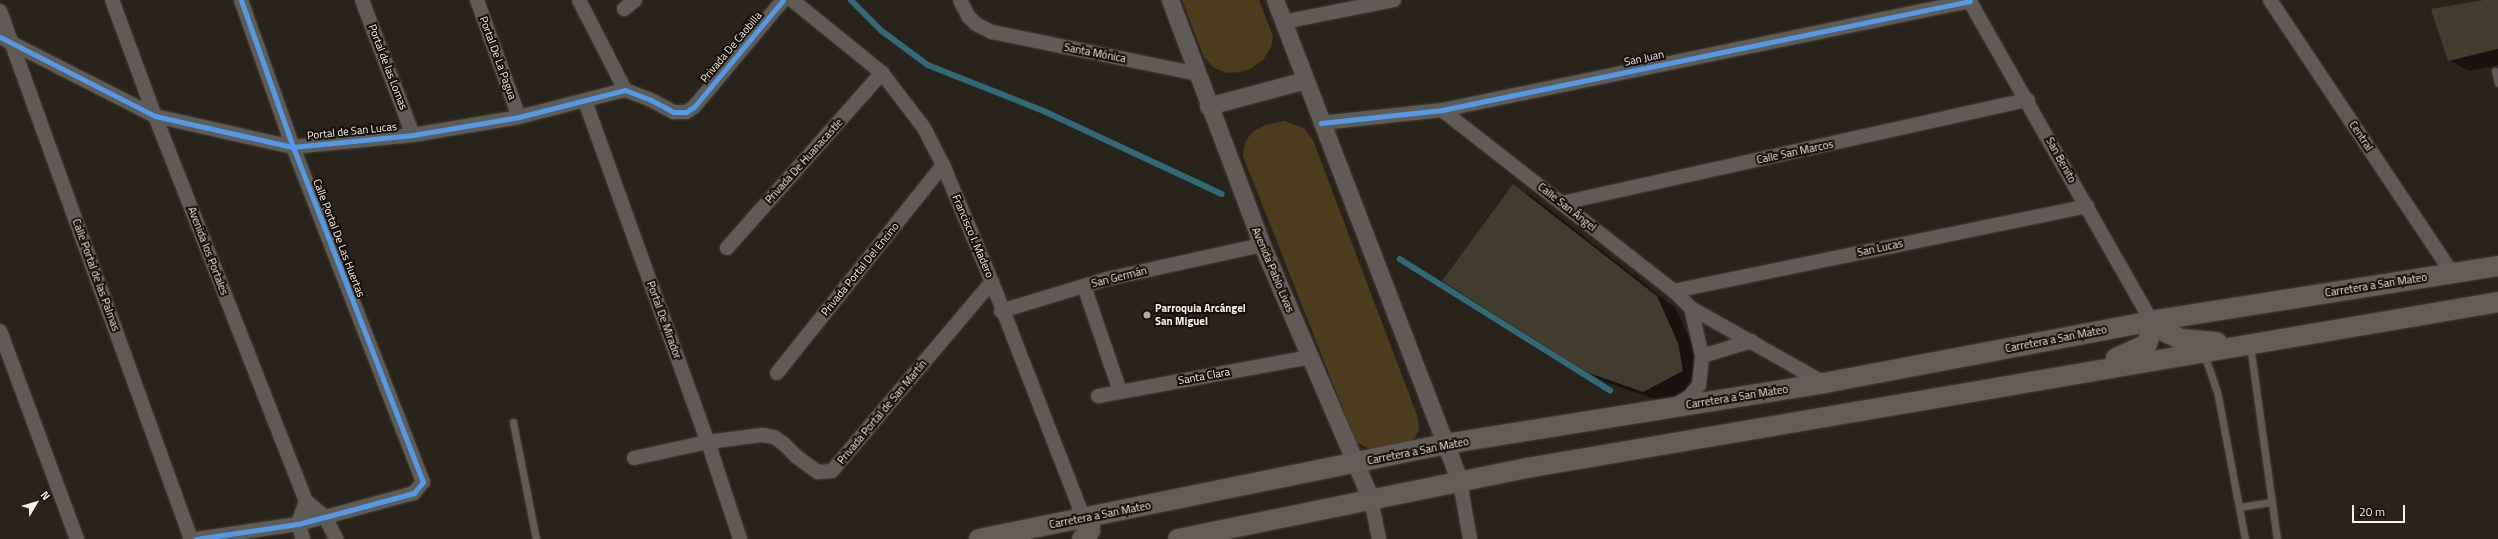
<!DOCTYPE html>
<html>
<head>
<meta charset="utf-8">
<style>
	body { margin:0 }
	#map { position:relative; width:2498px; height:539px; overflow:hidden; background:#29241b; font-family:"Titillium Web",sans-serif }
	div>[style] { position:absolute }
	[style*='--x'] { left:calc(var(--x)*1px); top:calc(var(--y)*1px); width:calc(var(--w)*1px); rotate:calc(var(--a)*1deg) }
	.green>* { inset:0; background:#4c3c1e }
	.shadow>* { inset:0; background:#0007 }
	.stream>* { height:5.5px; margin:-2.75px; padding:0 2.75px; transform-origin:2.75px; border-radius:2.75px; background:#326978 }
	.building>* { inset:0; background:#423c2f }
	.roads { filter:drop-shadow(0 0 1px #454039) drop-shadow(0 0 1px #454039) }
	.service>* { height:7px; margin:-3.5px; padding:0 3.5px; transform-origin:3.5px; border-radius:3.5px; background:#5f5b57 }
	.minor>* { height:14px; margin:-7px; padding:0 7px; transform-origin:7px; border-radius:7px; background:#5f5b57 }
	.tertiary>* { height:17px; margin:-8.5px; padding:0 8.5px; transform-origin:8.5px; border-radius:8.5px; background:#5f5b57 }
	.secondary>* { height:20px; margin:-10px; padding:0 10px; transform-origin:10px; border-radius:10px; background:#605e57 }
	.cycleway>* { height:5px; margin:-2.5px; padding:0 2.5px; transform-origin:2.5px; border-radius:2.5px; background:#5399e6 }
	.dots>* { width:11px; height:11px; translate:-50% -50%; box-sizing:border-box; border:2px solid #141008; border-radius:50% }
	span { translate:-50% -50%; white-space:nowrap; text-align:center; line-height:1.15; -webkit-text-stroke:4px #141008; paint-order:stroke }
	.street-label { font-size:11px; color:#f9f2e8 }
	.poi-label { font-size:11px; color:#f9f2e8; font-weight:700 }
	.left { translate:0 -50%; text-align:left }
	.north { position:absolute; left:16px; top:483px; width:40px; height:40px; -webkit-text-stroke:3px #141008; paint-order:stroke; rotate:52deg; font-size:11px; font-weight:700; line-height:16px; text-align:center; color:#f9f2e8 }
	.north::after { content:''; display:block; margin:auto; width:14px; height:18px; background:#f9f2e8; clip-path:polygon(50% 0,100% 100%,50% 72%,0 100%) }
	.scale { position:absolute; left:2352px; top:505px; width:53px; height:18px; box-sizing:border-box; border:2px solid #f9f2e8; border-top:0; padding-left:5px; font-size:12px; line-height:14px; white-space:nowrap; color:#f9f2e8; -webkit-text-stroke:3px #141008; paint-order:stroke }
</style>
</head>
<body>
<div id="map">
	<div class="green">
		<i style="clip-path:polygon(1182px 0,1259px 0,1273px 36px,1271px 47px,1263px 60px,1250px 69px,1240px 72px,1227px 73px,1214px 68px,1204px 57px)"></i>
		<i style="clip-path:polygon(1284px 121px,1304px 128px,1313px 140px,1418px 418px,1419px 429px,1415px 437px,1407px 445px,1373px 451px,1356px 442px,1243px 156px,1245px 142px,1253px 131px,1268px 124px)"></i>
	</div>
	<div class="shadow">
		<i style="clip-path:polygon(2490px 0,2498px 0,2498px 65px,2469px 71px,2449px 60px)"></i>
		<i style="clip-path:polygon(1513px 186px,1533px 197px,1676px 309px,1697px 355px,1702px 382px,1663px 402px,1606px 382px,1586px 371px)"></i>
	</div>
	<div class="stream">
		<i style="--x:851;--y:0;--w:44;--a:45"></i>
		<i style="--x:882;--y:31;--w:57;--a:36.5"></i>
		<i style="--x:928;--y:65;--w:125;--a:21.6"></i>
		<i style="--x:1044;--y:111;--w:196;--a:25"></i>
		<i style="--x:1400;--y:259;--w:248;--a:32"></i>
	</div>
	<div class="building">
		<i style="clip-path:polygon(2484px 0,2498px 0,2498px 49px,2448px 61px,2431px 9px)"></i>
		<i style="clip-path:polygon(1513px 184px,1657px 296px,1678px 343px,1683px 371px,1643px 392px,1586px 372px,1442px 281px)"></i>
	</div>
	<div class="roads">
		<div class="service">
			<i style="--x:2495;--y:71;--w:12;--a:76"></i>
			<i style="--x:2250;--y:345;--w:196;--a:82.1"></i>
			<i style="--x:2204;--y:354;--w:39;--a:71"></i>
			<i style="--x:2217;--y:391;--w:151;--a:79.3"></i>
			<i style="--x:513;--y:422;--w:119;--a:78.9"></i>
			<i style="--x:2239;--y:507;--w:33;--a:-9"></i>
		</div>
		<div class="minor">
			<i style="--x:112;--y:0;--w:124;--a:69.7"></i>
			<i style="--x:155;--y:116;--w:414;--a:68.6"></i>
			<i style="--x:306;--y:501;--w:25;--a:40"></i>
			<i style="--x:325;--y:517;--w:25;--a:63"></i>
			<i style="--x:362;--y:0;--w:144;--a:69.3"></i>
			<i style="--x:477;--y:0;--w:124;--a:70.3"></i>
			<i style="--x:579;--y:0;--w:101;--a:62.9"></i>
			<i style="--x:792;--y:0;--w:116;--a:39"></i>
			<i style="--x:882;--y:73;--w:69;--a:52.6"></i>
			<i style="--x:924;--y:128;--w:42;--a:62.8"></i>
			<i style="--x:943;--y:165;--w:127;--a:67.3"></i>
			<i style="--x:992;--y:282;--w:254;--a:68.8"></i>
			<i style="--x:960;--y:0;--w:18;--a:63"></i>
			<i style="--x:968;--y:16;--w:11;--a:45"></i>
			<i style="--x:976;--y:24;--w:18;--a:27"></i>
			<i style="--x:992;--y:32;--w:210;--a:11.5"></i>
			<i style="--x:1969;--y:0;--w:369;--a:60.4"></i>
			<i style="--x:2270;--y:0;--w:328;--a:56.3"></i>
			<i style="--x:624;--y:9;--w:14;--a:-39"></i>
			<i style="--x:0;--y:11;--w:561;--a:70.11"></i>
			<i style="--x:1283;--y:22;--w:113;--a:-11.2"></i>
			<i style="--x:0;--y:37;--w:174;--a:27"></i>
			<i style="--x:155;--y:116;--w:141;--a:12.7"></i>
			<i style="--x:293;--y:147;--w:121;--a:-5.7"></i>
			<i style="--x:413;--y:135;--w:108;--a:-9.6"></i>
			<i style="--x:519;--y:117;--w:109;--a:-14.3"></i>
			<i style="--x:625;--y:90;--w:28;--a:21"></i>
			<i style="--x:651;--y:100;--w:26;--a:28"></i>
			<i style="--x:674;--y:112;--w:12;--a:0"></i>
			<i style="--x:686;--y:112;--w:9;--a:-32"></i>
			<i style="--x:694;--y:107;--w:139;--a:-50.2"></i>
			<i style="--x:585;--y:101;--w:363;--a:70.2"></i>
			<i style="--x:708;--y:442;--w:102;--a:71.7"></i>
			<i style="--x:1442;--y:110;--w:294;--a:38"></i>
			<i style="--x:1674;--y:291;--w:24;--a:45"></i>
			<i style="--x:1691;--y:308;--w:153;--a:29.4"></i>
			<i style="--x:1321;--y:123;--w:122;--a:-6.1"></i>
			<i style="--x:1442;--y:110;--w:539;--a:-11.66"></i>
			<i style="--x:1562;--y:203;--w:477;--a:-12.5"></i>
			<i style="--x:727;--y:248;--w:234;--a:-48.5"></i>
			<i style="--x:1084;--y:286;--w:111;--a:71.1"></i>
			<i style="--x:1674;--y:291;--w:422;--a:-11.6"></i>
			<i style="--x:1001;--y:311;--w:111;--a:-16.8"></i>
			<i style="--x:1107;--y:279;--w:159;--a:-12.4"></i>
			<i style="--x:0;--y:331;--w:222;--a:69.7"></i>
			<i style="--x:1702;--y:356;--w:52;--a:-16.7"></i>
			<i style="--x:777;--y:373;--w:266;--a:-51.4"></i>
			<i style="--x:1098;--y:396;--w:216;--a:-10.4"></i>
			<i style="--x:1676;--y:405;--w:15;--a:-32"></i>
			<i style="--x:1689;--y:397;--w:16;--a:-50"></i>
			<i style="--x:1699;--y:385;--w:29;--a:-84"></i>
			<i style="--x:1702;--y:356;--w:49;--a:-102.9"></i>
			<i style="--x:634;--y:458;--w:76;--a:-12.2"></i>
			<i style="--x:708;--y:442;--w:54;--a:-7.4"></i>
			<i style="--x:762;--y:435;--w:12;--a:9"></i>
			<i style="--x:774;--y:437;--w:12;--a:35"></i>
			<i style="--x:784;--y:444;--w:18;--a:45"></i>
			<i style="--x:797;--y:457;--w:26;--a:36"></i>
			<i style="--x:818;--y:472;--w:14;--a:-4"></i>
			<i style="--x:832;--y:471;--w:248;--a:-49.8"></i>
			<i style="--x:1460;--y:482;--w:58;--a:80"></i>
			<i style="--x:1371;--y:499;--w:41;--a:78.7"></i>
			<i style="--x:196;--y:539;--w:103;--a:-8.4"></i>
			<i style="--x:298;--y:524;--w:28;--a:-15"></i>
			<i style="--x:325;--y:517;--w:92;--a:-15.1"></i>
			<i style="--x:414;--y:493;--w:14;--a:-51"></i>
			<i style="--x:423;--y:482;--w:359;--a:-111.2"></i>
			<i style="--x:293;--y:147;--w:156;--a:-109.5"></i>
			<i style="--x:303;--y:539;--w:16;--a:-108"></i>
			<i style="--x:298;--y:524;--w:24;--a:-71"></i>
		</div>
		<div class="tertiary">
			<i style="--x:1170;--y:0;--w:262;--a:69.4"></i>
			<i style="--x:1262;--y:245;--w:276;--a:66.8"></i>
			<i style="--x:1275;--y:0;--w:516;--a:69"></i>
			<i style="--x:1208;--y:106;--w:100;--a:-15"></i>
		</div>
		<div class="secondary">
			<i style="--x:2151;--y:321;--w:20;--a:37"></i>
			<i style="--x:2167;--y:333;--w:15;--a:23"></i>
			<i style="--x:2181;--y:339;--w:36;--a:5"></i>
			<i style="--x:2116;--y:358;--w:34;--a:-24"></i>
			<i style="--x:2147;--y:344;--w:16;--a:-72"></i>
			<i style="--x:2152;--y:329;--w:8;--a:-97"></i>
			<i style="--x:979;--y:539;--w:476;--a:-11.5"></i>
			<i style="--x:1445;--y:444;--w:384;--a:-9.1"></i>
			<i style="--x:1824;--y:383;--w:333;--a:-10.7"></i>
			<i style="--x:2151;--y:321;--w:351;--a:-9"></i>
			<i style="--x:1082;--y:539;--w:11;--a:-45"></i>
			<i style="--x:1090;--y:531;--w:7;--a:-90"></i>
			<i style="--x:1090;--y:524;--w:8;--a:-140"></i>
			<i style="--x:1178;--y:539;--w:356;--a:-11.5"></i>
			<i style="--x:1527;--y:468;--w:985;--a:-9.7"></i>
		</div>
	</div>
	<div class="cycleway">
		<i style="--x:0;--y:37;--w:174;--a:27"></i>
		<i style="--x:155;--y:116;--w:141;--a:12.7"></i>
		<i style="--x:293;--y:147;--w:121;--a:-5.7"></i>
		<i style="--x:413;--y:135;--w:108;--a:-9.6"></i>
		<i style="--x:519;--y:117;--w:109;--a:-14.3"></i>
		<i style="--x:625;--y:90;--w:28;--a:21"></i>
		<i style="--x:651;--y:100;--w:26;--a:28"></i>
		<i style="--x:674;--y:112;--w:12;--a:0"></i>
		<i style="--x:686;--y:112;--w:9;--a:-32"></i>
		<i style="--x:694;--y:107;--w:139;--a:-50.2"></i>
		<i style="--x:1321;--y:123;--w:122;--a:-6.1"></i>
		<i style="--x:1442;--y:110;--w:539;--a:-11.66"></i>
		<i style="--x:196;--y:539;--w:103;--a:-8.4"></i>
		<i style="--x:298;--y:524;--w:28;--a:-15"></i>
		<i style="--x:325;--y:517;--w:92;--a:-15.1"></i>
		<i style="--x:414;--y:493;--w:14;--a:-51"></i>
		<i style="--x:423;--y:482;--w:359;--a:-111.2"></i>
		<i style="--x:293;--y:147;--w:156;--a:-109.5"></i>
	</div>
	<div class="dots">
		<i style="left:1147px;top:315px;background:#b0aaa0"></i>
	</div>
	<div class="street-label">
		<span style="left:731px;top:47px;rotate:-50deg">Privada De Caobilla</span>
		<span style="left:1095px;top:53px;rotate:11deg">Santa Mónica</span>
		<span style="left:498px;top:58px;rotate:70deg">Portal De La Pagua</span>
		<span style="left:1644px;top:58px;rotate:-12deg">San Juan</span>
		<span style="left:388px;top:67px;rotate:69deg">Portal de las Lomas</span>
		<span style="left:352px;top:131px;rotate:-6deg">Portal de San Lucas</span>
		<span style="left:2361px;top:136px;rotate:56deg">Central</span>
		<span style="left:1795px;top:152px;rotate:-12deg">Calle San Marcos</span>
		<span style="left:2061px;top:160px;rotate:61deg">San Benito</span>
		<span style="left:804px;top:161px;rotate:-48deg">Privada De Huanacastle</span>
		<span style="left:1567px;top:207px;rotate:38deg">Calle San Ángel</span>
		<span style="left:973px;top:236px;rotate:67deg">Francisco I. Madero</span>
		<span style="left:339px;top:238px;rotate:69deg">Calle Portal De Las Huertas</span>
		<span style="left:1880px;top:248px;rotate:-12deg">San Lucas</span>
		<span style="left:208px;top:251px;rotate:69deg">Avenida los Portales</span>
		<span style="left:860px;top:269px;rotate:-51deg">Privada Portal Del Encino</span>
		<span style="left:1273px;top:270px;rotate:67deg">Avenida Pablo Livas</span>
		<span style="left:96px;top:275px;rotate:70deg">Calle Portal de las Palmas</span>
		<span style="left:1119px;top:277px;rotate:-14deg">San Germán</span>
		<span style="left:2376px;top:285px;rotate:-9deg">Carretera a San Mateo</span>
		<span style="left:664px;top:320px;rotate:70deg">Portal De Mirador</span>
		<span style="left:2056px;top:339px;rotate:-11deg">Carretera a San Mateo</span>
		<span style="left:1204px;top:376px;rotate:-10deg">Santa Clara</span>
		<span style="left:1737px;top:397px;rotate:-9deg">Carretera a San Mateo</span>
		<span style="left:882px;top:412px;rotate:-50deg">Privada Portal de San Martín</span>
		<span style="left:1418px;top:451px;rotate:-11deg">Carretera a San Mateo</span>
		<span style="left:1100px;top:515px;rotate:-11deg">Carretera a San Mateo</span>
	</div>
	<div class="poi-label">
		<span class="left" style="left:1155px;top:315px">Parroquia Arcángel<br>San Miguel</span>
	</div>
	<div class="north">N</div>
	<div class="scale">20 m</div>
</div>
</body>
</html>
